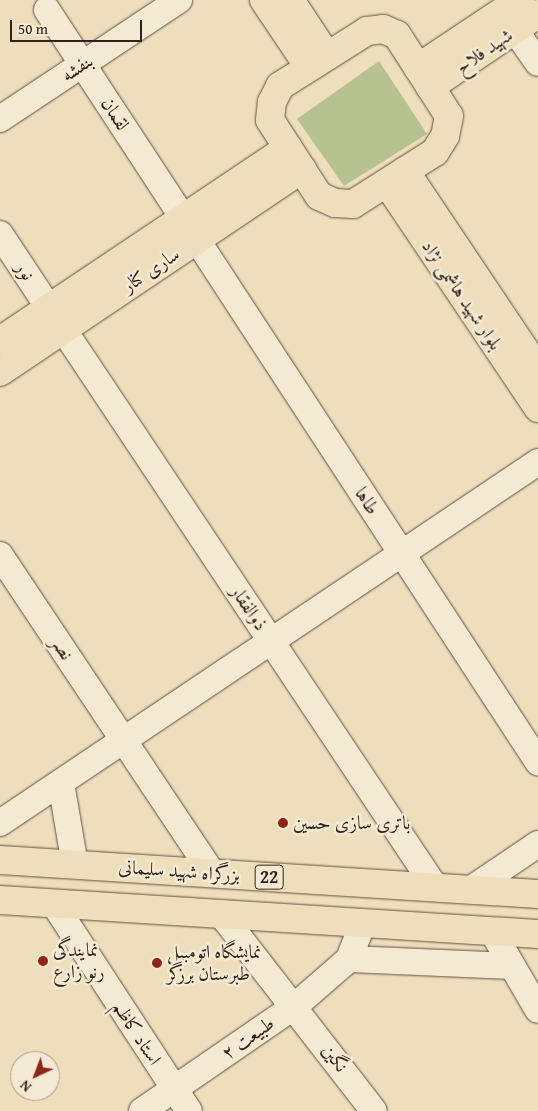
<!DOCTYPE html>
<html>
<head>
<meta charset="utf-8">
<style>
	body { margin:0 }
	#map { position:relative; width:538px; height:1111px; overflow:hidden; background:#eedebc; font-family:"Gentium Book Plus",Amiri,serif }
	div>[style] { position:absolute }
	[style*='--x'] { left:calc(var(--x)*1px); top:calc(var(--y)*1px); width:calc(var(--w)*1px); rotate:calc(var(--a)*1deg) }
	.green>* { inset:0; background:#b8c191 }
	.roads { filter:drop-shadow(0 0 1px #625040) drop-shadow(0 0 1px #625040) }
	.minor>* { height:26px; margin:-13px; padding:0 13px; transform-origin:13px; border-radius:13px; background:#f4ead3 }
	.major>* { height:28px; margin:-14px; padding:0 14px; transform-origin:14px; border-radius:14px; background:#eedebc }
	.highway>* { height:28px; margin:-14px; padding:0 14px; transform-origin:14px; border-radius:14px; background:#eedebc }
	.dots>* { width:14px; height:14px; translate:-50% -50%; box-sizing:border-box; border:2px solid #f4ead3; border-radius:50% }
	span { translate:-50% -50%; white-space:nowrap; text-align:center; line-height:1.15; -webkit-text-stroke:5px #f4ead3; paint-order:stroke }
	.shield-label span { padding:1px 4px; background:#f4ead3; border:1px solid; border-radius:4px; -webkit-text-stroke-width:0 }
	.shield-label { font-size:18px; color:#332016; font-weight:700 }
	.street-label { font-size:19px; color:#332016 }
	.poi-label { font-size:19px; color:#332016 }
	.left { translate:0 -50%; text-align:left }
	.north { position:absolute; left:10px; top:1051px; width:50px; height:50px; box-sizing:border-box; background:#f4ead3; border:1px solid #a79987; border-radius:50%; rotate:223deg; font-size:14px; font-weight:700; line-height:20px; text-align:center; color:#332016 }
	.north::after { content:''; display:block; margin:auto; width:18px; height:22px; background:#8f2418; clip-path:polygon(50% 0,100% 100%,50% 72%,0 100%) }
	.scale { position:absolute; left:10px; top:20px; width:132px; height:22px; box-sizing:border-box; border:2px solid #332016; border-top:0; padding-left:6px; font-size:15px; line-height:18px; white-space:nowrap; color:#332016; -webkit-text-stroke:4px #f4ead3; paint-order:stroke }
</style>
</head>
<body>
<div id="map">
	<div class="green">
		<i style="clip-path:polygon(379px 61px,427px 134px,344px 186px,297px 119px)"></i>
	</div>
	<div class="roads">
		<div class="minor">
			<i style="--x:47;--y:10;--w:249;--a:56.8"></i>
			<i style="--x:515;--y:30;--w:40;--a:55.1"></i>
			<i style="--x:0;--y:119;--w:215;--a:-33.6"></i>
			<i style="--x:0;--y:234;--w:89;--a:56.5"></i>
			<i style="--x:197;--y:240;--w:624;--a:56.85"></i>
			<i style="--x:63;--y:329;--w:671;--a:56.31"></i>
			<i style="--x:0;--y:555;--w:382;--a:56.3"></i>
			<i style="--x:61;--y:783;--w:83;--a:80.3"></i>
			<i style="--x:0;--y:823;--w:648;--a:-33.86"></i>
			<i style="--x:470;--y:890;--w:82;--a:-34.1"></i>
			<i style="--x:54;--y:904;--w:247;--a:56.9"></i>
			<i style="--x:221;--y:914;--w:249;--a:52.2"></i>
			<i style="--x:492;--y:931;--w:91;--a:59.8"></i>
			<i style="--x:349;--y:959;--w:162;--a:2.5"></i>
			<i style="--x:142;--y:1111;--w:186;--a:-34.5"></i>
			<i style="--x:295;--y:1006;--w:72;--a:-41"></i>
			<i style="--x:349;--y:959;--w:39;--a:-69"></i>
		</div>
		<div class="major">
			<i style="--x:264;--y:0;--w:81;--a:56.1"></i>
			<i style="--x:290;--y:0;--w:67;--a:56.5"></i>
			<i style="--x:383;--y:29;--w:15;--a:23"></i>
			<i style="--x:397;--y:35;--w:96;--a:57.3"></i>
			<i style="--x:449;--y:116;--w:20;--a:101"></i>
			<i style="--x:445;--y:136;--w:19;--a:122"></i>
			<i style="--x:435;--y:152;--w:97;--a:147.6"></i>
			<i style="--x:353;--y:204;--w:18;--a:-177"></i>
			<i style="--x:335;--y:203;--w:17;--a:-156"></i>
			<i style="--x:319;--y:196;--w:90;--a:-122.8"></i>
			<i style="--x:270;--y:120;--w:18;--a:-84"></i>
			<i style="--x:272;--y:102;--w:18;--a:-63"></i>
			<i style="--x:280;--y:86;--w:103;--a:-32.3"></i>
			<i style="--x:367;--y:31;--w:16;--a:-7"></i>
			<i style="--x:418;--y:68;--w:123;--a:-33.7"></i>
			<i style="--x:430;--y:87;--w:130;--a:-34.1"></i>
			<i style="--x:405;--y:171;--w:239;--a:56.2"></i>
			<i style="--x:387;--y:183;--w:271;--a:56.1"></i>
			<i style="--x:0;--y:341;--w:347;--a:-33.8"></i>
			<i style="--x:0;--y:372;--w:364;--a:-33.9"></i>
		</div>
		<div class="highway">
			<i style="--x:0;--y:860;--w:539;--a:3.62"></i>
			<i style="--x:0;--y:900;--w:539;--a:3.62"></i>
		</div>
	</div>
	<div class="dots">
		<i style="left:283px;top:823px;background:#8f2418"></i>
		<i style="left:43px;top:961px;background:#8f2418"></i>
		<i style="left:157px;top:963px;background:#8f2418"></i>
	</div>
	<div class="shield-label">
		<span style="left:269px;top:877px">22</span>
	</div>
	<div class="street-label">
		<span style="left:484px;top:51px;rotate:-34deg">شهید فلاح</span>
		<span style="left:77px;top:68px;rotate:-34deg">بنفشه</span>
		<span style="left:115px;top:114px;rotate:57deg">لقمان</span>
		<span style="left:151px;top:270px;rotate:-34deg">ساری کنار</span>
		<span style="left:25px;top:271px;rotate:56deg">نور</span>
		<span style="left:462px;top:295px;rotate:56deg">بلوار شهید هاشمی نژاد</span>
		<span style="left:367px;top:501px;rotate:57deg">طاها</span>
		<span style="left:249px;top:608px;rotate:56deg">ذوالفقار</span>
		<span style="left:62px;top:648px;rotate:56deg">نصر</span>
		<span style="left:179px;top:871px;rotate:4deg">بزرگراه شهید سلیمانی</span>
		<span style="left:137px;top:1033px;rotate:57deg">استاد کاظم</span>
		<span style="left:248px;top:1038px;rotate:-35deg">طبیعت ۲</span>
		<span style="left:335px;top:1058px;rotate:53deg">نگین</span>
	</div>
	<div class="poi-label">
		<span class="left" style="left:293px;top:823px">باتری سازی حسین</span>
		<span class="left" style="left:53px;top:961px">نمایندگی<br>رنو زارع</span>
		<span class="left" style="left:167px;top:963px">نمایشگاه اتومبیل<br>طبرستان برزگر</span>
	</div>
	<div class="north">N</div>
	<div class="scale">50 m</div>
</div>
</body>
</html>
